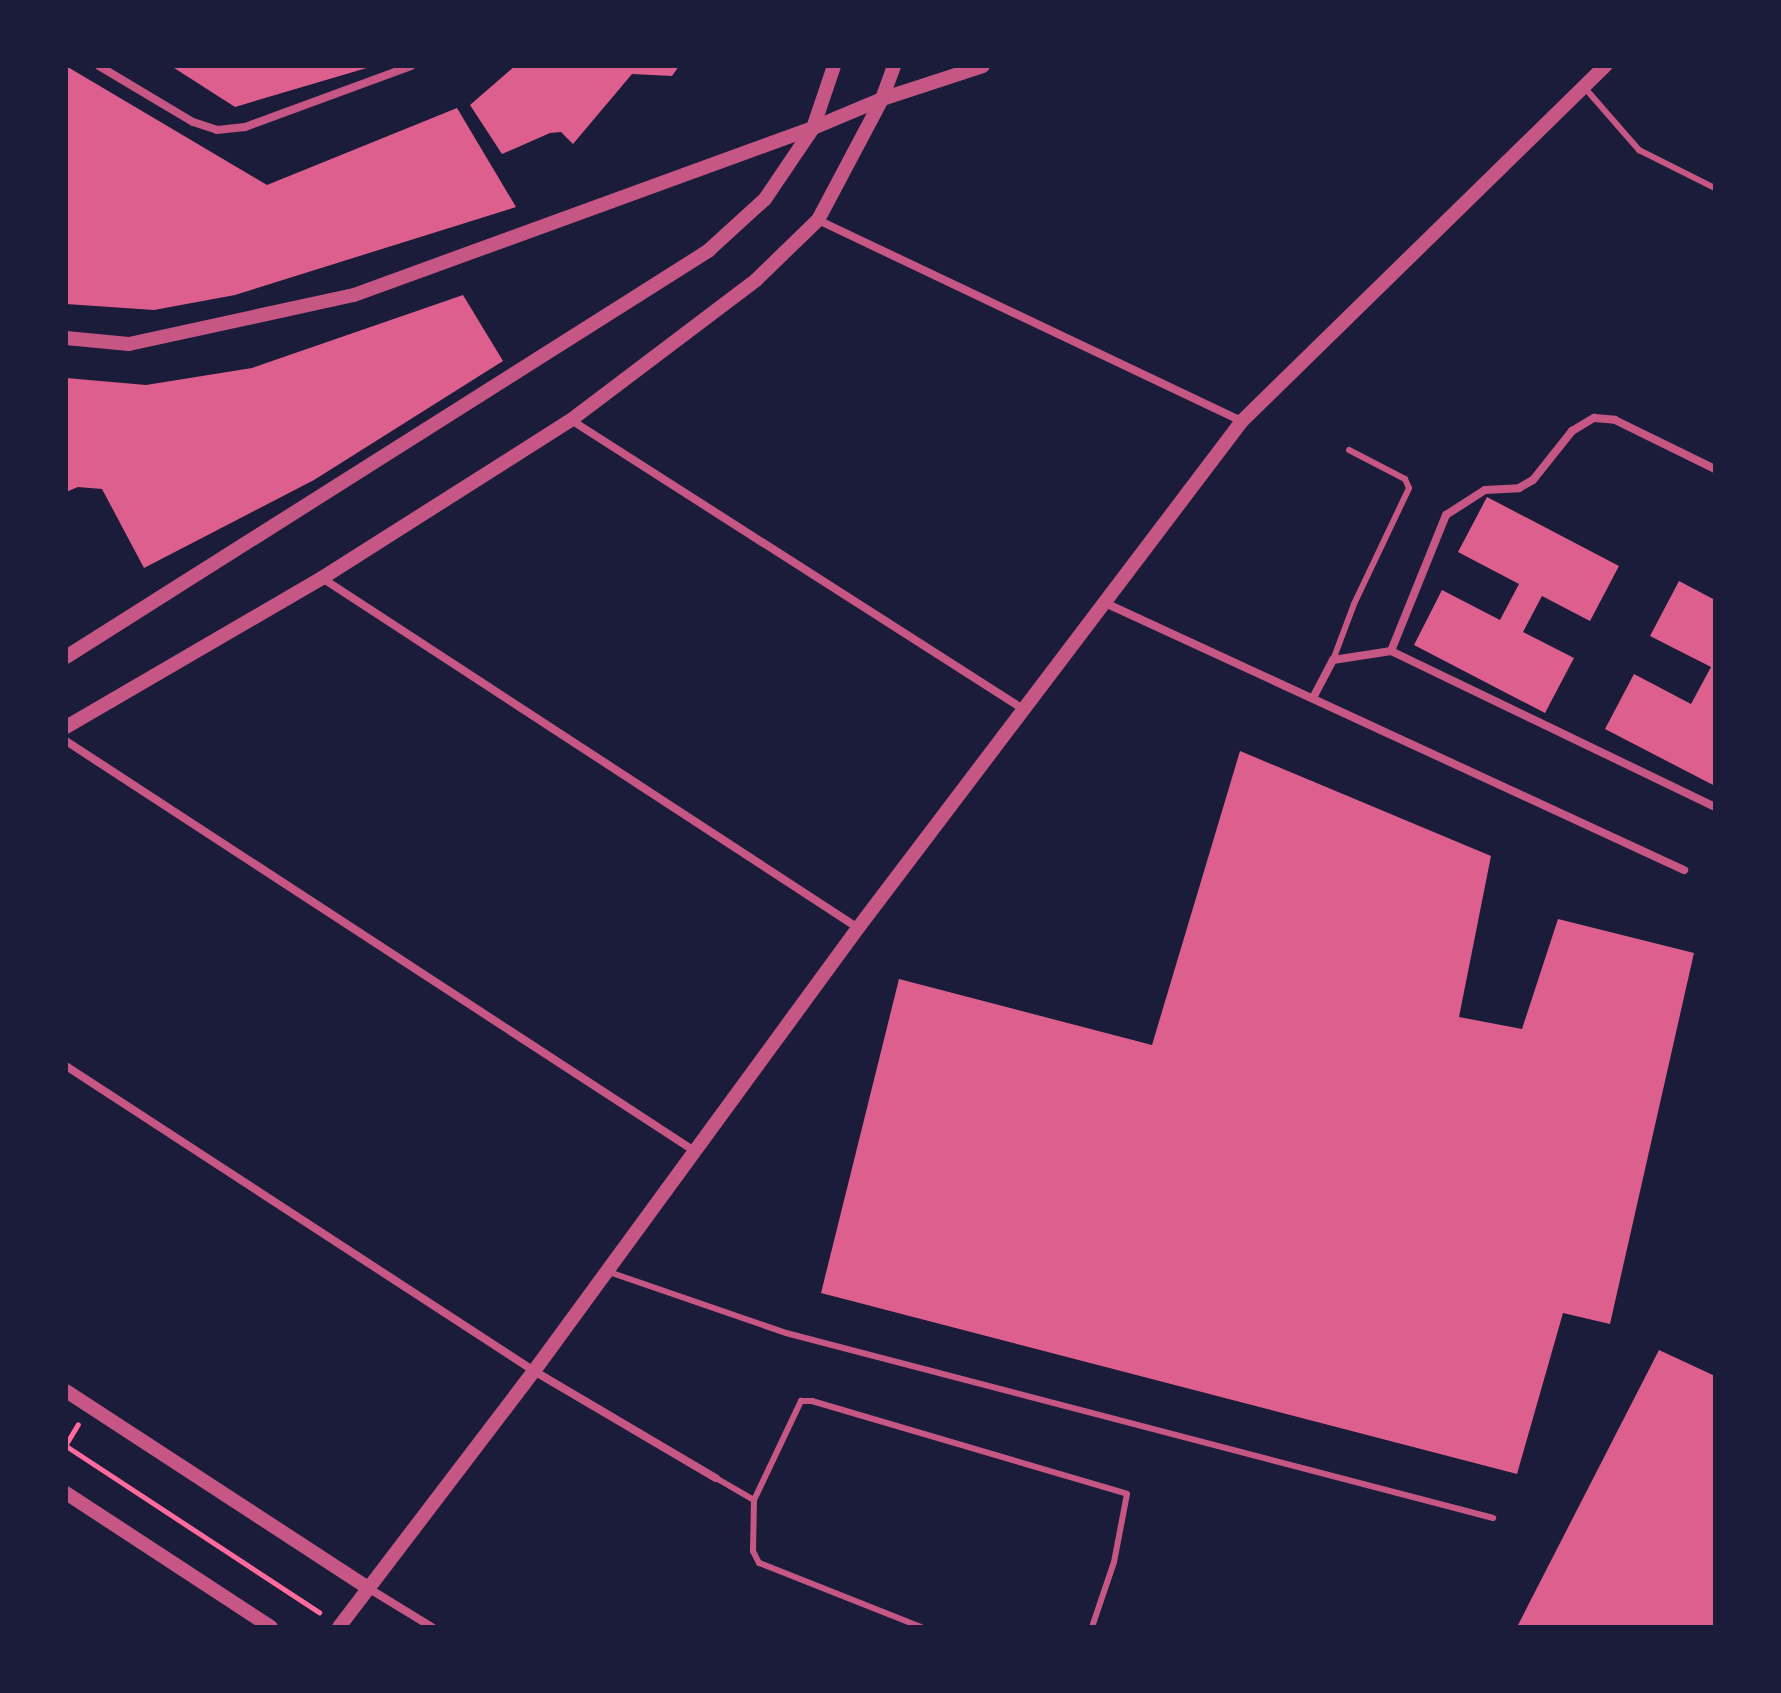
<!DOCTYPE html>
<html>
<head>
<meta charset="utf-8">
<style>
	body { margin:0 }
	#map { position:relative; width:1781px; height:1693px; overflow:hidden; background:#1b1b3a; font-family:"Titillium Web",sans-serif }
	div>[style] { position:absolute }
	[style*='--x'] { left:calc(var(--x)*1px); top:calc(var(--y)*1px); width:calc(var(--w)*1px); rotate:calc(var(--a)*1deg) }
	.building>* { inset:0; background:#dd5f8e }
	.path>* { height:5px; margin:-2.5px; padding:0 2.5px; transform-origin:2.5px; border-radius:2.5px; background:#ff6b9d }
	.service>* { height:6px; margin:-3px; padding:0 3px; transform-origin:3px; border-radius:3px; background:#c65784 }
	.minor>* { height:8px; margin:-4px; padding:0 4px; transform-origin:4px; border-radius:4px; background:#c65784 }
	.tertiary>* { height:14px; margin:-7px; padding:0 7px; transform-origin:7px; border-radius:7px; background:#c65784 }
	span { translate:-50% -50%; white-space:nowrap; text-align:center; line-height:1.15; -webkit-text-stroke:6px #1b1b3a; paint-order:stroke }
	.frame { position:absolute; inset:0; border:68px solid #1b1b3a; pointer-events:none }
</style>
</head>
<body>
<div id="map">
	<div class="building">
		<i style="clip-path:polygon(66px 66px,267px 185px,457px 108px,516px 207px,235px 295px,154px 310px,66px 304px)"></i>
		<i style="clip-path:polygon(171px 66px,370px 66px,370px 67px,235px 107px)"></i>
		<i style="clip-path:polygon(515px 66px,679px 66px,672px 76px,632px 74px,573px 144px,561px 132px,550px 133px,502px 154px,470px 105px)"></i>
		<i style="clip-path:polygon(463px 295px,503px 361px,314px 480px,144px 568px,102px 489px,78px 487px,66px 492px,66px 378px,146px 385px,252px 368px)"></i>
		<i style="clip-path:polygon(1487px 497px,1619px 566px,1590px 621px,1542px 596px,1523px 632px,1574px 658px,1545px 713px,1414px 645px,1442px 590px,1500px 620px,1519px 584px,1458px 552px)"></i>
		<i style="clip-path:polygon(1679px 581px,1715px 600px,1715px 786px,1605px 729px,1634px 674px,1691px 704px,1711px 667px,1650px 636px)"></i>
		<i style="clip-path:polygon(1240px 751px,1491px 856px,1459px 1017px,1522px 1029px,1558px 919px,1694px 953px,1610px 1324px,1563px 1313px,1517px 1474px,821px 1293px,899px 979px,1152px 1045px)"></i>
		<i style="clip-path:polygon(1659px 1350px,1715px 1376px,1715px 1627px,1517px 1627px)"></i>
	</div>
	<div class="path">
		<i style="--x:66;--y:1444;--w:23;--a:-59"></i>
		<i style="--x:66;--y:1446;--w:303;--a:33.3"></i>
	</div>
	<div class="service">
		<i style="--x:1584;--y:87;--w:84;--a:48.9"></i>
		<i style="--x:1639;--y:150;--w:85;--a:26.6"></i>
		<i style="--x:1333;--y:660;--w:60;--a:-69.4"></i>
		<i style="--x:1354;--y:604;--w:128;--a:-64.6"></i>
		<i style="--x:1409;--y:488;--w:10;--a:-114"></i>
		<i style="--x:1405;--y:479;--w:63;--a:-152.6"></i>
		<i style="--x:606;--y:1271;--w:190;--a:19"></i>
		<i style="--x:786;--y:1333;--w:731;--a:14.66"></i>
		<i style="--x:716;--y:1478;--w:44;--a:30.1"></i>
		<i style="--x:921;--y:1627;--w:174;--a:-158.4"></i>
		<i style="--x:759;--y:1563;--w:13;--a:-117"></i>
		<i style="--x:753;--y:1551;--w:51;--a:-88.9"></i>
		<i style="--x:754;--y:1500;--w:110;--a:-64.6"></i>
		<i style="--x:801;--y:1401;--w:11;--a:0"></i>
		<i style="--x:812;--y:1401;--w:328;--a:16.4"></i>
		<i style="--x:1127;--y:1494;--w:69;--a:100.8"></i>
		<i style="--x:1114;--y:1562;--w:69;--a:108.7"></i>
	</div>
	<div class="minor">
		<i style="--x:99;--y:66;--w:109;--a:30.8"></i>
		<i style="--x:193;--y:122;--w:25;--a:18"></i>
		<i style="--x:217;--y:130;--w:28;--a:-6"></i>
		<i style="--x:245;--y:127;--w:177;--a:-20.2"></i>
		<i style="--x:818;--y:220;--w:469;--a:25.4"></i>
		<i style="--x:571;--y:420;--w:536;--a:32.59"></i>
		<i style="--x:322;--y:578;--w:640;--a:33.14"></i>
		<i style="--x:1103;--y:602;--w:640;--a:24.76"></i>
		<i style="--x:1391;--y:651;--w:360;--a:25.7"></i>
		<i style="--x:1314;--y:696;--w:41;--a:-62.2"></i>
		<i style="--x:1333;--y:660;--w:59;--a:-8.8"></i>
		<i style="--x:1391;--y:651;--w:147;--a:-68"></i>
		<i style="--x:1446;--y:515;--w:46;--a:-32.7"></i>
		<i style="--x:1485;--y:490;--w:34;--a:-3"></i>
		<i style="--x:1519;--y:488;--w:16;--a:-30"></i>
		<i style="--x:1533;--y:480;--w:63;--a:-51.5"></i>
		<i style="--x:1572;--y:431;--w:26;--a:-31"></i>
		<i style="--x:1594;--y:418;--w:21;--a:5"></i>
		<i style="--x:1615;--y:420;--w:111;--a:26.1"></i>
		<i style="--x:66;--y:741;--w:749;--a:33.12"></i>
		<i style="--x:66;--y:1066;--w:559;--a:33.09"></i>
		<i style="--x:534;--y:1371;--w:211;--a:30.5"></i>
		<i style="--x:368;--y:1588;--w:75;--a:31.4"></i>
	</div>
	<div class="tertiary">
		<i style="--x:66;--y:338;--w:63;--a:5.4"></i>
		<i style="--x:129;--y:344;--w:230;--a:-12.3"></i>
		<i style="--x:354;--y:295;--w:488;--a:-20"></i>
		<i style="--x:813;--y:128;--w:75;--a:-22.8"></i>
		<i style="--x:882;--y:99;--w:106;--a:-18.1"></i>
		<i style="--x:66;--y:657;--w:760;--a:-32.31"></i>
		<i style="--x:708;--y:251;--w:77;--a:-42.4"></i>
		<i style="--x:765;--y:199;--w:86;--a:-55.9"></i>
		<i style="--x:813;--y:128;--w:65;--a:-71.3"></i>
		<i style="--x:66;--y:727;--w:296;--a:-30.2"></i>
		<i style="--x:322;--y:578;--w:295;--a:-32.4"></i>
		<i style="--x:571;--y:420;--w:232;--a:-37.1"></i>
		<i style="--x:756;--y:280;--w:86;--a:-44.1"></i>
		<i style="--x:818;--y:220;--w:137;--a:-62.1"></i>
		<i style="--x:882;--y:99;--w:35;--a:-70"></i>
		<i style="--x:66;--y:1391;--w:359;--a:33.1"></i>
		<i style="--x:66;--y:1493;--w:245;--a:33.2"></i>
		<i style="--x:339;--y:1627;--w:322;--a:-52.7"></i>
		<i style="--x:534;--y:1371;--w:549;--a:-53.82"></i>
		<i style="--x:858;--y:928;--w:636;--a:-52.86"></i>
		<i style="--x:1242;--y:421;--w:508;--a:-44.36"></i>
	</div>
	<div class="frame"></div>
</div>
</body>
</html>
